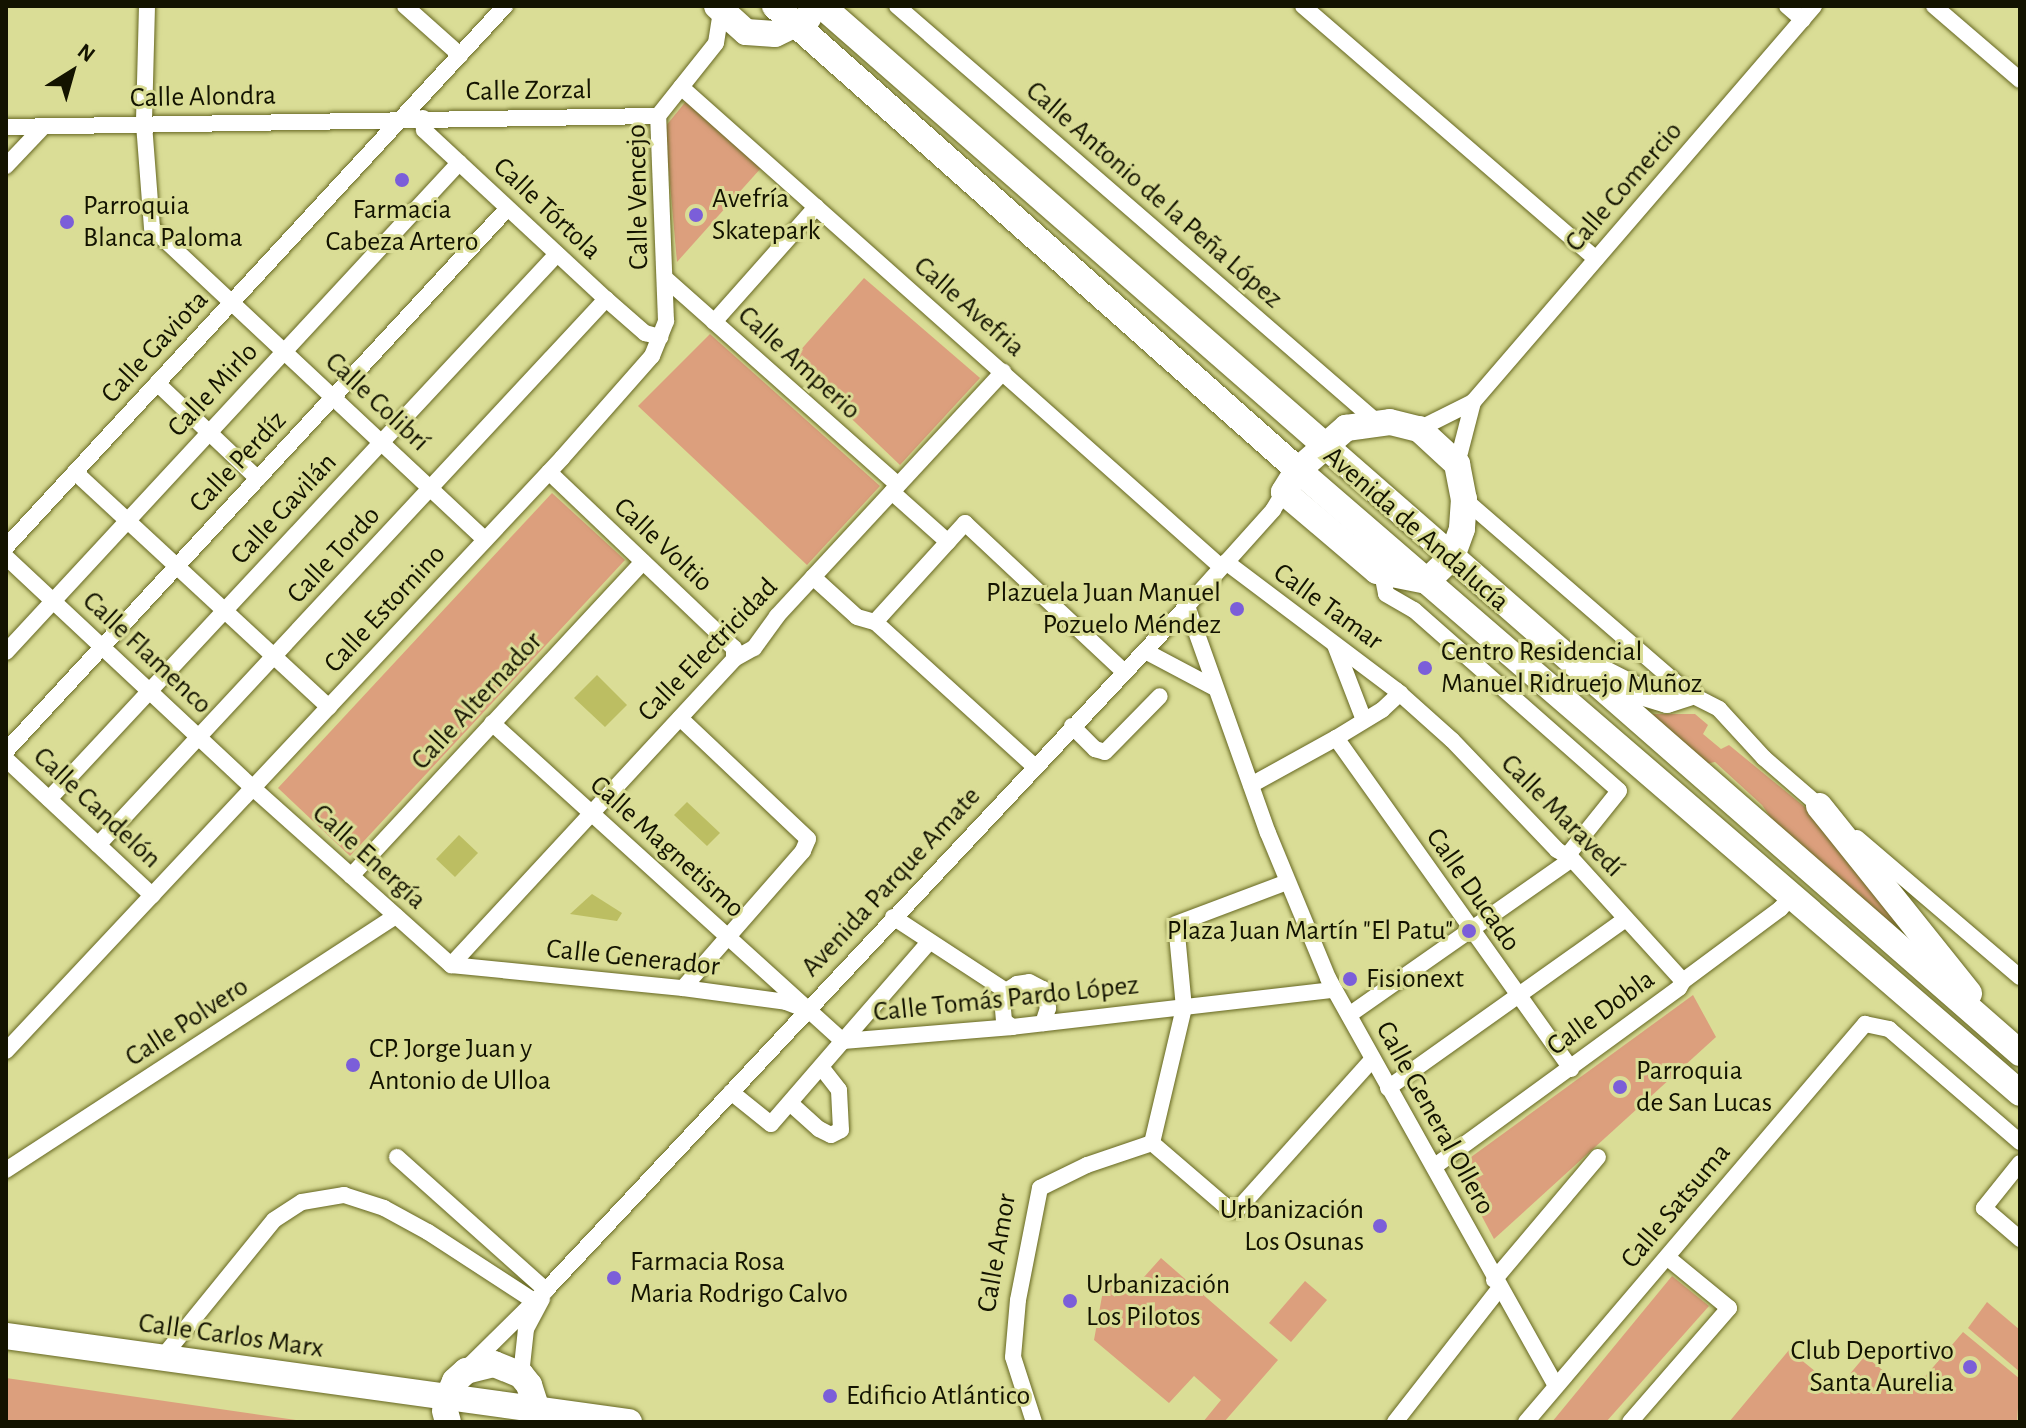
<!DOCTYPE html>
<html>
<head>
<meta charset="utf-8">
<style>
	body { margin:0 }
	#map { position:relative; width:2026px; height:1428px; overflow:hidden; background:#dadd96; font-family:"Alegreya Sans",sans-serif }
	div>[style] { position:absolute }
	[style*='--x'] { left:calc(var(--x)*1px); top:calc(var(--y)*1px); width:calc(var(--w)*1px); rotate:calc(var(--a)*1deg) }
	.green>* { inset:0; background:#dc9f7d }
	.water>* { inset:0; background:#bcbe62 }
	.roads { filter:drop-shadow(0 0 2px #666721) drop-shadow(0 0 2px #666721) }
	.street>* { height:16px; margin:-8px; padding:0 8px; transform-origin:8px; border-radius:8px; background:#fff }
	.primary>* { height:26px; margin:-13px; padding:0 13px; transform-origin:13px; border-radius:13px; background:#fff }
	.dots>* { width:22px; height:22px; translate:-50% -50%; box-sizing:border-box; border:4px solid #dadd96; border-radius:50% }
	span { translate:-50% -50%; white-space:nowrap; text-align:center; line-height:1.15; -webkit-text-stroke:6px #dadd96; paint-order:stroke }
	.street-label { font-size:28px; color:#131300 }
	.poi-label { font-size:28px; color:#131300 }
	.left { translate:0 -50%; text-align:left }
	.right { translate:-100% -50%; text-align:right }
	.frame { position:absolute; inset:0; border:8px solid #131300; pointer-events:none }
	.north { position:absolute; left:32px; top:32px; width:80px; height:80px; -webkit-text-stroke:6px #dadd96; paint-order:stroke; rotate:37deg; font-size:22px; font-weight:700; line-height:32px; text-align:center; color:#131300 }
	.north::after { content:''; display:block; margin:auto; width:28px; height:36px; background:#131300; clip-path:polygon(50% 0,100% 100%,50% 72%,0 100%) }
</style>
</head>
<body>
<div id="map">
	<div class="green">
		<i style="clip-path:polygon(687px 100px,761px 168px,677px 262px,665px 127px)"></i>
		<i style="clip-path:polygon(864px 278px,980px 378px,900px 465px,791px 361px)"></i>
		<i style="clip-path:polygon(710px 334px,880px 486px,807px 565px,638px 406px)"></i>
		<i style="clip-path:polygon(552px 493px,625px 560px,350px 856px,278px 788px)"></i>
		<i style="clip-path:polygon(1644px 714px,1695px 714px,1708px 725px,1703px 734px,1721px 749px,1729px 745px,1828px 826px,1952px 984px,1782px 834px,1762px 805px,1715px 762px,1700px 765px)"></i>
		<i style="clip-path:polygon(1693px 995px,1716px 1037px,1494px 1239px,1456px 1168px)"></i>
		<i style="clip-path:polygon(1161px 1258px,1278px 1360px,1224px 1422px,1203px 1422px,1221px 1400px,1194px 1376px,1169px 1403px,1094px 1340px,1105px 1280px,1136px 1286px)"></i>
		<i style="clip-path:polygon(1672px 1276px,1709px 1306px,1606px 1422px,1552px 1422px)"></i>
		<i style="clip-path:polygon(1305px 1281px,1327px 1300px,1291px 1342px,1269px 1323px)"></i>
		<i style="clip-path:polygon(1987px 1302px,2020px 1330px,2020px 1372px,1968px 1328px)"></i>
		<i style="clip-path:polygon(1963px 1332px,2020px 1379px,2017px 1422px,1729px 1422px,1789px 1350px,1837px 1389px,1865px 1356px,1911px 1393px)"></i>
		<i style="clip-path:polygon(6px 1378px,310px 1422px,6px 1422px)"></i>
	</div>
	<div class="water">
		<i style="clip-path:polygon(597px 675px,627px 705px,605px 727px,574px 698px)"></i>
		<i style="clip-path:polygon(687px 802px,720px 833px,707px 846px,674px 815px)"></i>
		<i style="clip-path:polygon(459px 835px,478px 853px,455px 877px,436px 859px)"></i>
		<i style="clip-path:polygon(592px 894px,622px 913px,617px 921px,570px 914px)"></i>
	</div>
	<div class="roads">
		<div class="street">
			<i style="--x:147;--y:6;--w:118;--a:91.5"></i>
			<i style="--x:144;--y:124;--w:104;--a:85.6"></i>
			<i style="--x:152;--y:228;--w:456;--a:43.1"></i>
			<i style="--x:405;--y:6;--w:74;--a:41.7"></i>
			<i style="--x:897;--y:6;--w:637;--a:40.92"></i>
			<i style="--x:1303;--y:6;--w:387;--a:40.8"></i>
			<i style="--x:1787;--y:6;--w:21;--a:41"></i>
			<i style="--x:1934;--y:6;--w:113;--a:40.7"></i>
			<i style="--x:681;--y:87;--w:722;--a:41.63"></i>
			<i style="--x:423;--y:118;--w:12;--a:85"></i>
			<i style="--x:424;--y:130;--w:248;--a:42.9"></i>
			<i style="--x:606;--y:299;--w:52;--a:41.1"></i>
			<i style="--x:645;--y:333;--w:16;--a:15"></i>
			<i style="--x:6;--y:127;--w:652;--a:-0.97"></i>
			<i style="--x:6;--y:166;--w:52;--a:-46.5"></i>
			<i style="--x:666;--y:279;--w:310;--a:41.6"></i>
			<i style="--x:714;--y:322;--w:154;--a:-48.4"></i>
			<i style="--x:157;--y:383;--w:139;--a:43.5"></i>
			<i style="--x:1419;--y:429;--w:60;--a:-26.6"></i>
			<i style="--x:1473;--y:402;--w:523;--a:-49.27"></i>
			<i style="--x:1457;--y:464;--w:64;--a:-75.5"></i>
			<i style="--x:75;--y:472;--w:346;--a:42.8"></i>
			<i style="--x:549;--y:472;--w:255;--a:43.6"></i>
			<i style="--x:734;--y:648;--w:11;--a:90"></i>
			<i style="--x:892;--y:492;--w:75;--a:41.8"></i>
			<i style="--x:1464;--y:499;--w:296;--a:40.9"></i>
			<i style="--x:1688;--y:693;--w:35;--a:27"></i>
			<i style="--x:1719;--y:709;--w:67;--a:47.4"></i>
			<i style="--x:1764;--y:758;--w:79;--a:40.9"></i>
			<i style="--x:6;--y:547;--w:736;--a:-47.31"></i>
			<i style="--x:6;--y:557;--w:338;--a:43.1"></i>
			<i style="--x:253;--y:788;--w:266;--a:41.8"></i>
			<i style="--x:1226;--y:562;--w:213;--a:37"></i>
			<i style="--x:1396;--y:690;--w:75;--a:41.8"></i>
			<i style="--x:1452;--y:740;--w:152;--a:46.3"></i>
			<i style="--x:1557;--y:850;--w:17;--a:31"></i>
			<i style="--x:1572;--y:859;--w:165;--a:47.7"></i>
			<i style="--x:1382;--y:573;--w:21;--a:79"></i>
			<i style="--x:1386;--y:594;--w:32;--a:30"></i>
			<i style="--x:1414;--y:610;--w:273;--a:41.4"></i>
			<i style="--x:1619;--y:791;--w:83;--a:128.7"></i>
			<i style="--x:813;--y:577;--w:59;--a:42.3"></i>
			<i style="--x:857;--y:617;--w:19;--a:16"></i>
			<i style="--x:1187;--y:606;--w:241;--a:70.4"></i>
			<i style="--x:1268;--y:833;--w:157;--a:67.5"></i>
			<i style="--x:1328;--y:978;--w:467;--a:60.8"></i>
			<i style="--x:1335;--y:645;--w:80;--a:68.9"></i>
			<i style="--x:1145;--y:651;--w:79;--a:27.9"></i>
			<i style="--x:6;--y:652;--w:667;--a:-47.19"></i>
			<i style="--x:680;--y:718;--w:176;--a:43.4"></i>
			<i style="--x:808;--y:839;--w:13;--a:113"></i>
			<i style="--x:803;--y:851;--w:182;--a:131.2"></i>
			<i style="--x:492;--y:723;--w:474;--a:42.2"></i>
			<i style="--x:843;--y:1041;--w:131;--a:-49"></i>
			<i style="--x:1072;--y:726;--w:33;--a:45"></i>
			<i style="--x:1095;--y:749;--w:10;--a:17"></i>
			<i style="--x:1105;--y:752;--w:78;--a:-45.5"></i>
			<i style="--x:1336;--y:738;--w:406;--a:54.6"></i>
			<i style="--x:6;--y:751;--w:739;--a:-47.25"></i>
			<i style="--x:6;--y:759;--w:200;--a:43"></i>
			<i style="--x:1034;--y:766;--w:215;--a:-137.8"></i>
			<i style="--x:875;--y:622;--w:134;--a:-47.7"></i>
			<i style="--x:965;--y:523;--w:218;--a:43.1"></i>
			<i style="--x:1251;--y:785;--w:97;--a:-28.9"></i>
			<i style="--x:1336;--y:738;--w:54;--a:-31.3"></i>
			<i style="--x:1382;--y:710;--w:25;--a:-43"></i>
			<i style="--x:49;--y:799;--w:745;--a:-47.01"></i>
			<i style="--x:1857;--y:838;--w:214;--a:40.5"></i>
			<i style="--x:98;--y:845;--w:746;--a:-47.06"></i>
			<i style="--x:351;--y:876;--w:429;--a:-47.1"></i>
			<i style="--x:893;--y:917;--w:135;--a:33.2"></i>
			<i style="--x:451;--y:965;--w:417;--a:-47.2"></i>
			<i style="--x:734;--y:659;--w:23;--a:-29"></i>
			<i style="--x:754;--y:648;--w:39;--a:-54"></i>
			<i style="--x:777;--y:616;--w:333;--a:-47.2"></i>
			<i style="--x:451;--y:965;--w:233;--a:5.7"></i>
			<i style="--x:683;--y:988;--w:104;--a:7.7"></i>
			<i style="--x:786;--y:1002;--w:17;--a:21"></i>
			<i style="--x:1349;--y:1015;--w:272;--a:-35"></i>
			<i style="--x:1012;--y:1027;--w:10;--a:-143"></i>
			<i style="--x:1004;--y:1021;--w:21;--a:-95"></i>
			<i style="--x:1002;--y:1000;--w:10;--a:-66"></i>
			<i style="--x:1006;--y:991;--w:13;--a:-32"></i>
			<i style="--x:1017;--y:984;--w:12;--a:-9"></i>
			<i style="--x:1029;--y:982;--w:16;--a:27"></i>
			<i style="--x:1043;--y:989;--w:20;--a:75"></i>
			<i style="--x:1048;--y:1008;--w:16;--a:108"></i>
			<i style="--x:6;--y:1051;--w:813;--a:-46.84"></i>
			<i style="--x:562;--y:458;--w:136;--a:-48.6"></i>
			<i style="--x:652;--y:356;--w:38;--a:-68"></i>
			<i style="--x:666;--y:321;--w:205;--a:-92.2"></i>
			<i style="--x:658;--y:116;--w:93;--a:-51.5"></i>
			<i style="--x:716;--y:43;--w:30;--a:-81"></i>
			<i style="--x:1388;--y:1088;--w:292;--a:-35.4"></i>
			<i style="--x:731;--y:1092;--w:51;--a:38.7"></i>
			<i style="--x:771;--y:1124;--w:110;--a:-49.1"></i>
			<i style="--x:843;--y:1041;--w:170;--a:-4.7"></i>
			<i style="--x:1012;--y:1027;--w:324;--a:-6.6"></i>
			<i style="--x:790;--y:1103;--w:39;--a:42"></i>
			<i style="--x:819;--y:1129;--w:13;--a:27"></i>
			<i style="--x:831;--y:1135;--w:11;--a:-27"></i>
			<i style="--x:841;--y:1130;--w:40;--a:-92.9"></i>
			<i style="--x:839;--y:1090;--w:28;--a:-128"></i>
			<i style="--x:1152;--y:1143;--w:139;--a:-76.7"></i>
			<i style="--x:1184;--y:1008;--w:84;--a:-95.4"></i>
			<i style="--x:1176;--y:924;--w:119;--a:-20.7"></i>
			<i style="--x:1152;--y:1143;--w:94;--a:40.7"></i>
			<i style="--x:1223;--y:1204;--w:12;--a:31"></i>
			<i style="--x:1233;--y:1210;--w:8;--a:-23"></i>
			<i style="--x:1240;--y:1207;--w:198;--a:-48.1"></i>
			<i style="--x:397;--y:1157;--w:200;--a:41.8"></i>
			<i style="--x:2020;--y:1163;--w:58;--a:128.7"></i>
			<i style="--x:1984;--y:1208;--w:48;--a:40.7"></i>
			<i style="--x:1435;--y:1166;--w:302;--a:-36.1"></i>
			<i style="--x:1679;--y:988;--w:8;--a:-60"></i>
			<i style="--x:1683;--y:981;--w:121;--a:-36.6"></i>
			<i style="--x:1780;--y:909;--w:18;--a:-47"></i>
			<i style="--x:6;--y:1170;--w:465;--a:-33.1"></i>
			<i style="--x:1494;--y:1280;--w:161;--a:-49.8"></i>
			<i style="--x:161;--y:1359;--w:179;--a:-50.9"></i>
			<i style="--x:274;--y:1220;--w:33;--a:-33"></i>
			<i style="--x:302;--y:1202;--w:43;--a:-9.5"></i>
			<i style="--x:344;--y:1195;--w:42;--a:18"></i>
			<i style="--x:384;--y:1208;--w:50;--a:28.6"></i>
			<i style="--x:428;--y:1232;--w:126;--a:33.1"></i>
			<i style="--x:467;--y:1368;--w:111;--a:-44.6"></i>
			<i style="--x:546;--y:1290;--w:937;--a:-46.86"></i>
			<i style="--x:1187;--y:606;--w:129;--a:-48.1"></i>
			<i style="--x:1273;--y:510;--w:21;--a:-59"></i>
			<i style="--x:521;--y:1375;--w:46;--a:-83.8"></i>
			<i style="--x:526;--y:1329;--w:34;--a:-62"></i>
			<i style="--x:1034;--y:1422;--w:68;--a:-107.9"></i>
			<i style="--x:1013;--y:1357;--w:57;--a:-85"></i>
			<i style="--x:1018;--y:1300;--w:114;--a:-78.9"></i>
			<i style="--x:1040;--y:1188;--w:52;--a:-26.1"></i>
			<i style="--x:1087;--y:1165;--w:69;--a:-18.7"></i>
			<i style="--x:1395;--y:1422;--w:169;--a:-52"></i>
			<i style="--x:1526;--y:1422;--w:523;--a:-49.58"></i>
			<i style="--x:1865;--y:1024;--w:25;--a:12"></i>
			<i style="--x:1889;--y:1029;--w:173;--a:40.8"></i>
			<i style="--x:1630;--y:1422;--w:151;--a:-49"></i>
			<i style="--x:1729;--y:1308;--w:80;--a:-140.6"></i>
		</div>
		<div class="primary">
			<i style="--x:717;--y:6;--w:39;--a:42"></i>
			<i style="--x:746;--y:32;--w:29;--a:4"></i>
			<i style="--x:775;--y:34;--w:37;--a:-26"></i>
			<i style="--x:775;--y:6;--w:699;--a:41.58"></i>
			<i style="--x:1298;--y:470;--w:954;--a:40.79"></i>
			<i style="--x:822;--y:6;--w:1591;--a:41.15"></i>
			<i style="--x:1390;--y:422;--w:30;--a:14"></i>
			<i style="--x:1419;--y:429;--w:52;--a:42.6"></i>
			<i style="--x:1457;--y:464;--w:36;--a:79"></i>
			<i style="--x:1464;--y:499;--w:30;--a:94"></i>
			<i style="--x:1462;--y:529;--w:30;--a:110"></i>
			<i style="--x:1452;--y:557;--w:35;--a:136"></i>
			<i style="--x:1427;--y:581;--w:51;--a:-168.7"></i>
			<i style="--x:1377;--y:571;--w:122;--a:-139.7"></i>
			<i style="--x:1284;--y:492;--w:26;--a:-58"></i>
			<i style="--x:1298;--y:470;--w:64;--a:-41.2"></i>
			<i style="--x:1346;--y:428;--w:44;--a:-7.8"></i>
			<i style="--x:1595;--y:669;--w:48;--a:27.1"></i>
			<i style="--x:1638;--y:691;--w:30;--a:17"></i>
			<i style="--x:1667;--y:700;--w:22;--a:-18"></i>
			<i style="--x:1819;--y:806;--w:240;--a:51.3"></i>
			<i style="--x:6;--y:1336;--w:629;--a:7.86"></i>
			<i style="--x:448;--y:1397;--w:17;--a:-66"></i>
			<i style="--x:455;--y:1381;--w:15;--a:-42"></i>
			<i style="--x:466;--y:1371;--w:29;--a:-14"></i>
			<i style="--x:494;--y:1364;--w:29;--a:22"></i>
			<i style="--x:521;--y:1375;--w:13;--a:51"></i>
			<i style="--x:529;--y:1385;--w:25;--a:72"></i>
			<i style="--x:445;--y:1411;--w:11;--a:75"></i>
		</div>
	</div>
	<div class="dots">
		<i style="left:402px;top:180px;background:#7b5ed9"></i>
		<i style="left:696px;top:215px;background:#7b5ed9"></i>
		<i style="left:67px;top:222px;background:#7b5ed9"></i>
		<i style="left:1237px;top:609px;background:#7b5ed9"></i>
		<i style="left:1425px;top:668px;background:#7b5ed9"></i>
		<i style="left:1469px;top:931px;background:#7b5ed9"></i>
		<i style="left:1350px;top:979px;background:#7b5ed9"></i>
		<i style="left:353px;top:1065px;background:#7b5ed9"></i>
		<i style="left:1620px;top:1087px;background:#7b5ed9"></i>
		<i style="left:1380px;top:1226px;background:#7b5ed9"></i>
		<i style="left:614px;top:1278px;background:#7b5ed9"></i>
		<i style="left:1070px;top:1301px;background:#7b5ed9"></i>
		<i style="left:1970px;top:1367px;background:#7b5ed9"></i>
		<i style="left:830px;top:1396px;background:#7b5ed9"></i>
	</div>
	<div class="street-label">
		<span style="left:529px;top:91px;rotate:-1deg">Calle Zorzal</span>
		<span style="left:203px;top:97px;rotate:-1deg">Calle Alondra</span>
		<span style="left:1624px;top:187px;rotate:-49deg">Calle Comercio</span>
		<span style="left:1154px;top:195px;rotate:41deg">Calle Antonio de la Peña López</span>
		<span style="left:638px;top:197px;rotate:-91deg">Calle Vencejo</span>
		<span style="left:547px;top:209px;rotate:43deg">Calle Tórtola</span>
		<span style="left:969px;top:307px;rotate:41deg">Calle Avefria</span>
		<span style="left:155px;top:347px;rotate:-47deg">Calle Gaviota</span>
		<span style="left:799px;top:363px;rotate:42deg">Calle Amperio</span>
		<span style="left:213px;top:390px;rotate:-47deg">Calle Mirlo</span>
		<span style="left:377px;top:402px;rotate:43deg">Calle Colibrí</span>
		<span style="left:238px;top:462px;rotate:-47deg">Calle Perdíz</span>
		<span style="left:284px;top:509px;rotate:-47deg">Calle Gavilán</span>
		<span style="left:1416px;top:529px;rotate:41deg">Avenida de Andalucía</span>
		<span style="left:663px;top:545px;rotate:43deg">Calle Voltio</span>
		<span style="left:334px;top:555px;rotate:-47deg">Calle Tordo</span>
		<span style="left:1328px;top:607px;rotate:36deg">Calle Tamar</span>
		<span style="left:385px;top:609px;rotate:-47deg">Calle Estornino</span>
		<span style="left:708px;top:650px;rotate:-46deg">Calle Electricidad</span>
		<span style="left:147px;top:653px;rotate:43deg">Calle Flamenco</span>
		<span style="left:477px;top:701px;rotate:-47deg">Calle Alternador</span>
		<span style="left:97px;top:808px;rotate:43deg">Calle Candelón</span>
		<span style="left:1562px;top:816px;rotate:45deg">Calle Maravedí</span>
		<span style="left:667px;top:847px;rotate:42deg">Calle Magnetismo</span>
		<span style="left:369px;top:857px;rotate:42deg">Calle Energía</span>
		<span style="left:891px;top:882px;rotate:-47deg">Avenida Parque Amate</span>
		<span style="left:1473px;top:890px;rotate:55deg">Calle Ducado</span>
		<span style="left:633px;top:958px;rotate:6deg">Calle Generador</span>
		<span style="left:1006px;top:999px;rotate:-6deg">Calle Tomás Pardo López</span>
		<span style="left:1601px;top:1013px;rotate:-36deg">Calle Dobla</span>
		<span style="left:187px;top:1022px;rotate:-33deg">Calle Polvero</span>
		<span style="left:1435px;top:1118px;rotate:61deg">Calle General Ollero</span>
		<span style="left:1676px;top:1206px;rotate:-50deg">Calle Satsuma</span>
		<span style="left:997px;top:1253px;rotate:-80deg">Calle Amor</span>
		<span style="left:231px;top:1336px;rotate:8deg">Calle Carlos Marx</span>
	</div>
	<div class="poi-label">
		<span class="left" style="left:712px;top:215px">Avefría<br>Skatepark</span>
		<span class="left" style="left:83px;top:222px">Parroquia<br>Blanca Paloma</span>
		<span style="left:402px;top:226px">Farmacia<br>Cabeza Artero</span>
		<span class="right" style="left:1221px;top:609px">Plazuela Juan Manuel<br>Pozuelo Méndez</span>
		<span class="left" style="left:1441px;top:668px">Centro Residencial<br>Manuel Ridruejo Muñoz</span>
		<span class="right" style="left:1453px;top:931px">Plaza Juan Martín "El Patu"</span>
		<span class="left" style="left:1366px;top:979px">Fisionext</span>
		<span class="left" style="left:369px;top:1065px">CP. Jorge Juan y<br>Antonio de Ulloa</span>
		<span class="left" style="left:1636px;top:1087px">Parroquia<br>de San Lucas</span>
		<span class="right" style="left:1364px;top:1226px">Urbanización<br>Los Osunas</span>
		<span class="left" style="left:630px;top:1278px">Farmacia Rosa<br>Maria Rodrigo Calvo</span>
		<span class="left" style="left:1086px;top:1301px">Urbanización<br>Los Pilotos</span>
		<span class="right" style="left:1954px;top:1367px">Club Deportivo<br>Santa Aurelia</span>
		<span class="left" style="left:846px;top:1396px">Edificio Atlántico</span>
	</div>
	<div class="frame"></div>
	<div class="north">N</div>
</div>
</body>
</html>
